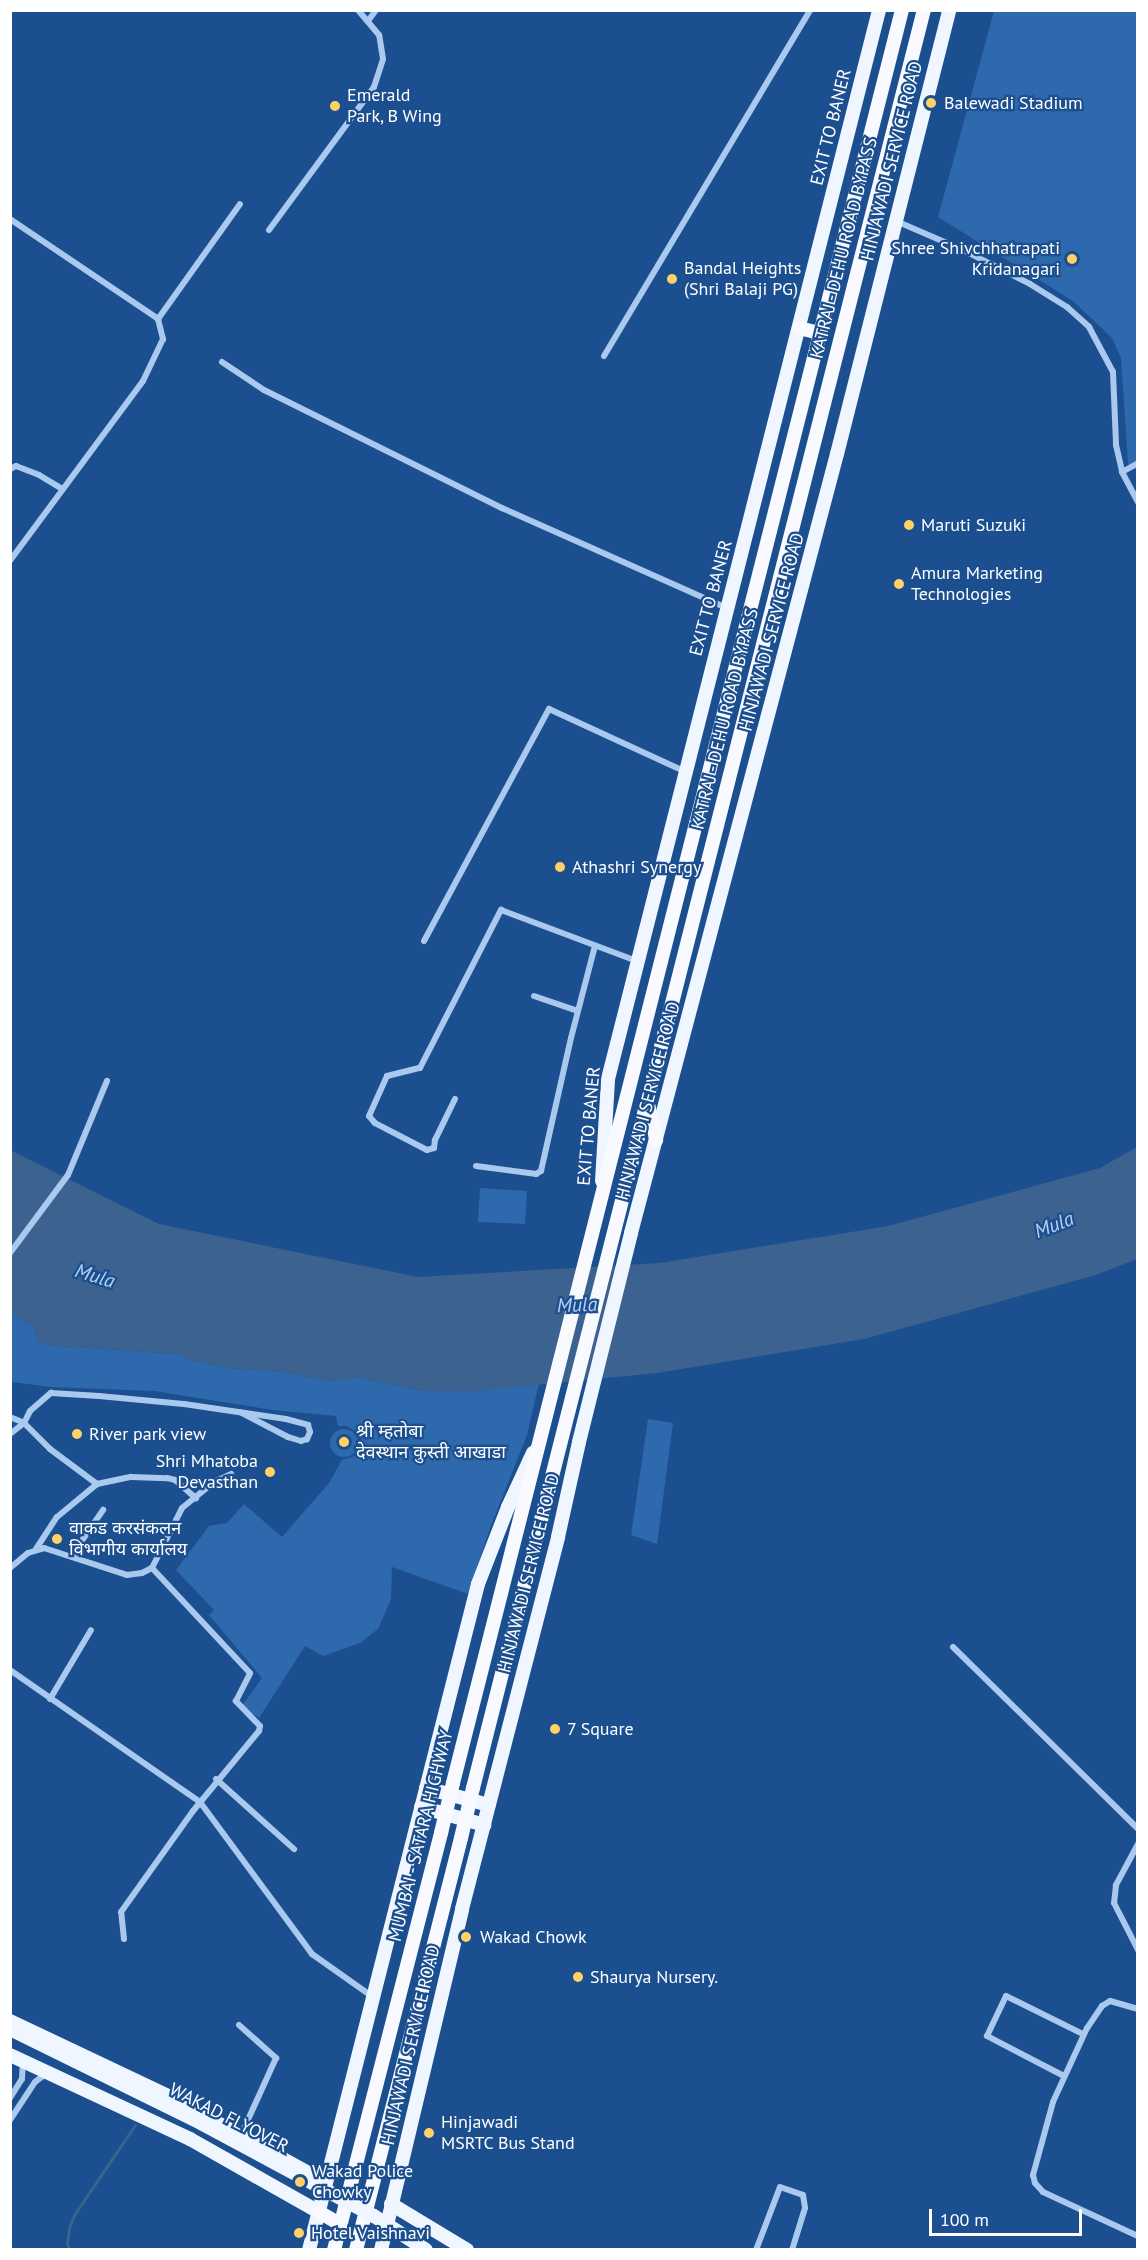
<!DOCTYPE html>
<html>
<head>
<meta charset="utf-8">
<style>
	body { margin:0 }
	#map { position:relative; width:1148px; height:2260px; overflow:hidden; background:#1b4f8f; font-family:"PT Sans","Noto Sans Devanagari",sans-serif }
	div>[style] { position:absolute }
	[style*='--x'] { left:calc(var(--x)*1px); top:calc(var(--y)*1px); width:calc(var(--w)*1px); rotate:calc(var(--a)*1deg) }
	.green>* { inset:0; background:#2e69ad }
	.round { border-radius:50% }
	.water>* { inset:0; background:#3c6290 }
	.stream>* { height:3px; margin:-1.5px; padding:0 1.5px; transform-origin:1.5px; border-radius:1.5px; background:#3c6290 }
	.minor>* { height:6px; margin:-3px; padding:0 3px; transform-origin:3px; border-radius:3px; background:#a9c9ee }
	.primary>* { height:14px; margin:-7px; padding:0 7px; transform-origin:7px; border-radius:7px; background:#f0f6ff }
	.trunk>* { height:14px; margin:-7px; padding:0 7px; transform-origin:7px; border-radius:7px; background:#f8faff }
	.primary-bridge>* { height:14px; margin:-7px; padding:0 7px; transform-origin:7px; border-radius:7px; background:#f0f6ff }
	.trunk-bridge>* { height:14px; margin:-7px; padding:0 7px; transform-origin:7px; border-radius:7px; background:#f8faff }
	.dots>* { width:16px; height:16px; translate:-50% -50%; box-sizing:border-box; border:3px solid #1b4f8f; border-radius:50% }
	span { translate:-50% -50%; white-space:nowrap; text-align:center; line-height:1.15; -webkit-text-stroke:4.5px #1b4f8f; paint-order:stroke }
	.poi-label { font-size:18px; color:#fff }
	.left { translate:0 -50%; text-align:left }
	.right { translate:-100% -50%; text-align:right }
	.street-label { font-size:18px; color:#fff }
	.water-label { font-size:20px; color:#b5d3f5; font-style:italic }
	.frame { position:absolute; inset:0; border:12px solid #fff; pointer-events:none }
	.scale { position:absolute; left:929px; top:2209px; width:153px; height:27px; box-sizing:border-box; border:3px solid #fff; border-top:0; padding-left:8px; font-size:18px; line-height:21px; white-space:nowrap; color:#fff; -webkit-text-stroke:4px #1b4f8f; paint-order:stroke }
</style>
</head>
<body>
<div id="map">
	<div class="green">
		<i style="clip-path:polygon(994px 11px,1137px 11px,1137px 469px,1130px 468px,1128px 464px,1121px 358px,1112px 338px,1073px 301px,938px 217px)"></i>
		<i style="clip-path:polygon(480px 1188px,527px 1191px,525px 1224px,478px 1222px)"></i>
		<i style="clip-path:polygon(11px 1314px,34px 1327px,38px 1341px,45px 1345px,179px 1354px,190px 1360px,229px 1368px,285px 1372px,330px 1381px,356px 1377px,425px 1391px,476px 1391px,539px 1383px,527px 1435px,489px 1531px,468px 1594px,392px 1567px,391px 1599px,378px 1629px,360px 1643px,323px 1656px,305px 1646px,259px 1718px,242px 1706px,262px 1678px,209px 1615px,214px 1610px,176px 1570px,209px 1526px,227px 1523px,244px 1504px,282px 1537px,329px 1483px,342px 1460px,357px 1455px,362px 1445px,359px 1433px,346px 1426px,338px 1426px,336px 1416px,273px 1410px,154px 1391px,52px 1387px,11px 1382px)"></i>
		<i style="clip-path:polygon(648px 1419px,673px 1423px,657px 1544px,631px 1535px)"></i>
		<i class="round" style="left:330px;top:1429px;width:28px;height:28px"></i>
	</div>
	<div class="water">
		<i style="clip-path:polygon(1137px 1147px,1137px 1259px,1096px 1275px,864px 1339px,657px 1373px,476px 1391px,425px 1391px,356px 1377px,330px 1381px,285px 1372px,229px 1368px,190px 1360px,179px 1354px,45px 1345px,38px 1342px,34px 1327px,11px 1314px,10px 1150px,159px 1224px,418px 1277px,660px 1263px,888px 1226px,1100px 1168px)"></i>
	</div>
	<div class="stream">
		<i style="--x:69;--y:2250;--w:7;--a:-106"></i>
		<i style="--x:67;--y:2243;--w:15;--a:-82"></i>
		<i style="--x:69;--y:2228;--w:14;--a:-69"></i>
		<i style="--x:74;--y:2215;--w:109;--a:-55.9"></i>
	</div>
	<div class="minor">
		<i style="--x:368;--y:21;--w:14;--a:-54"></i>
		<i style="--x:10;--y:219;--w:179;--a:34"></i>
		<i style="--x:158;--y:319;--w:21;--a:76"></i>
		<i style="--x:163;--y:339;--w:47;--a:115.5"></i>
		<i style="--x:143;--y:381;--w:224;--a:126.5"></i>
		<i style="--x:896;--y:221;--w:73;--a:23.4"></i>
		<i style="--x:963;--y:250;--w:75;--a:26.9"></i>
		<i style="--x:1030;--y:284;--w:44;--a:31.9"></i>
		<i style="--x:1067;--y:307;--w:30;--a:42"></i>
		<i style="--x:1089;--y:327;--w:51;--a:61.9"></i>
		<i style="--x:1113;--y:372;--w:73;--a:87.6"></i>
		<i style="--x:1116;--y:445;--w:28;--a:77"></i>
		<i style="--x:1122;--y:472;--w:34;--a:62"></i>
		<i style="--x:269;--y:230;--w:177;--a:-53.7"></i>
		<i style="--x:374;--y:87;--w:29;--a:-72"></i>
		<i style="--x:383;--y:59;--w:24;--a:-99"></i>
		<i style="--x:379;--y:35;--w:33;--a:-130"></i>
		<i style="--x:158;--y:319;--w:141;--a:-54.5"></i>
		<i style="--x:604;--y:356;--w:403;--a:-59.2"></i>
		<i style="--x:222;--y:362;--w:50;--a:33.7"></i>
		<i style="--x:264;--y:390;--w:266;--a:26.4"></i>
		<i style="--x:502;--y:508;--w:246;--a:24"></i>
		<i style="--x:10;--y:469;--w:7;--a:-27"></i>
		<i style="--x:16;--y:466;--w:25;--a:21"></i>
		<i style="--x:39;--y:475;--w:27;--a:31"></i>
		<i style="--x:1122;--y:472;--w:18;--a:-29"></i>
		<i style="--x:424;--y:941;--w:264;--a:-61.7"></i>
		<i style="--x:549;--y:709;--w:149;--a:24.7"></i>
		<i style="--x:534;--y:996;--w:46;--a:18.8"></i>
		<i style="--x:455;--y:1099;--w:46;--a:116"></i>
		<i style="--x:435;--y:1140;--w:8;--a:97"></i>
		<i style="--x:434;--y:1148;--w:7;--a:164"></i>
		<i style="--x:427;--y:1150;--w:59;--a:-152.6"></i>
		<i style="--x:375;--y:1123;--w:9;--a:-131"></i>
		<i style="--x:369;--y:1116;--w:44;--a:-65.8"></i>
		<i style="--x:387;--y:1076;--w:34;--a:-14"></i>
		<i style="--x:420;--y:1068;--w:178;--a:-62.9"></i>
		<i style="--x:501;--y:910;--w:145;--a:20.6"></i>
		<i style="--x:476;--y:1166;--w:61;--a:7.6"></i>
		<i style="--x:536;--y:1174;--w:6;--a:-31"></i>
		<i style="--x:541;--y:1171;--w:136;--a:-77.3"></i>
		<i style="--x:571;--y:1038;--w:95;--a:-75.4"></i>
		<i style="--x:10;--y:1253;--w:97;--a:-53.4"></i>
		<i style="--x:68;--y:1175;--w:102;--a:-67.5"></i>
		<i style="--x:10;--y:1417;--w:15;--a:23"></i>
		<i style="--x:24;--y:1423;--w:13;--a:-63"></i>
		<i style="--x:30;--y:1411;--w:28;--a:-41"></i>
		<i style="--x:51;--y:1393;--w:48;--a:3.6"></i>
		<i style="--x:99;--y:1396;--w:85;--a:5.4"></i>
		<i style="--x:184;--y:1404;--w:103;--a:8.4"></i>
		<i style="--x:286;--y:1419;--w:23;--a:15"></i>
		<i style="--x:308;--y:1425;--w:7;--a:74"></i>
		<i style="--x:310;--y:1432;--w:8;--a:113"></i>
		<i style="--x:307;--y:1439;--w:6;--a:162"></i>
		<i style="--x:301;--y:1441;--w:14;--a:-163"></i>
		<i style="--x:288;--y:1437;--w:54;--a:-152.5"></i>
		<i style="--x:10;--y:1434;--w:18;--a:-38"></i>
		<i style="--x:24;--y:1423;--w:37;--a:45"></i>
		<i style="--x:50;--y:1449;--w:59;--a:36.7"></i>
		<i style="--x:97;--y:1484;--w:35;--a:-12"></i>
		<i style="--x:131;--y:1477;--w:36;--a:2"></i>
		<i style="--x:167;--y:1478;--w:8;--a:14"></i>
		<i style="--x:175;--y:1480;--w:28;--a:41"></i>
		<i style="--x:36;--y:1549;--w:38;--a:-57"></i>
		<i style="--x:57;--y:1517;--w:52;--a:-39.5"></i>
		<i style="--x:72;--y:1555;--w:55;--a:-55.4"></i>
		<i style="--x:10;--y:1568;--w:23;--a:-40"></i>
		<i style="--x:28;--y:1553;--w:17;--a:-17"></i>
		<i style="--x:44;--y:1548;--w:87;--a:18"></i>
		<i style="--x:127;--y:1575;--w:15;--a:-8"></i>
		<i style="--x:142;--y:1573;--w:11;--a:-27"></i>
		<i style="--x:953;--y:1647;--w:260;--a:44.5"></i>
		<i style="--x:10;--y:1670;--w:231;--a:34.8"></i>
		<i style="--x:200;--y:1802;--w:189;--a:53.6"></i>
		<i style="--x:312;--y:1954;--w:75;--a:35.2"></i>
		<i style="--x:50;--y:1699;--w:80;--a:-59.3"></i>
		<i style="--x:216;--y:1779;--w:105;--a:41.9"></i>
		<i style="--x:1138;--y:1844;--w:47;--a:118.2"></i>
		<i style="--x:1116;--y:1885;--w:18;--a:96"></i>
		<i style="--x:1114;--y:1903;--w:53;--a:62.9"></i>
		<i style="--x:124;--y:1939;--w:27;--a:-96"></i>
		<i style="--x:121;--y:1912;--w:124;--a:-54.5"></i>
		<i style="--x:193;--y:1811;--w:104;--a:-50.5"></i>
		<i style="--x:259;--y:1731;--w:5;--a:-79"></i>
		<i style="--x:260;--y:1726;--w:35;--a:-134"></i>
		<i style="--x:236;--y:1701;--w:31;--a:-63"></i>
		<i style="--x:250;--y:1673;--w:144;--a:-133"></i>
		<i style="--x:152;--y:1568;--w:67;--a:-63.4"></i>
		<i style="--x:182;--y:1508;--w:41;--a:-39.1"></i>
		<i style="--x:214;--y:1482;--w:19;--a:-25"></i>
		<i style="--x:1138;--y:2009;--w:29;--a:-164"></i>
		<i style="--x:1110;--y:2001;--w:9;--a:148"></i>
		<i style="--x:1102;--y:2006;--w:27;--a:124"></i>
		<i style="--x:1087;--y:2028;--w:81;--a:114.7"></i>
		<i style="--x:1053;--y:2102;--w:76;--a:105.3"></i>
		<i style="--x:1033;--y:2175;--w:8;--a:76"></i>
		<i style="--x:1035;--y:2183;--w:12;--a:48"></i>
		<i style="--x:1043;--y:2192;--w:105;--a:24.9"></i>
		<i style="--x:239;--y:2025;--w:50;--a:41.7"></i>
		<i style="--x:276;--y:2058;--w:85;--a:114.4"></i>
		<i style="--x:1064;--y:2076;--w:87;--a:-152.5"></i>
		<i style="--x:987;--y:2036;--w:44;--a:-64.6"></i>
		<i style="--x:1006;--y:1996;--w:86;--a:26.3"></i>
		<i style="--x:10;--y:2098;--w:22;--a:-58"></i>
		<i style="--x:22;--y:2079;--w:18;--a:-87"></i>
		<i style="--x:10;--y:2120;--w:45;--a:-56.7"></i>
		<i style="--x:35;--y:2082;--w:15;--a:-37"></i>
		<i style="--x:756;--y:2250;--w:67;--a:-69.1"></i>
		<i style="--x:780;--y:2187;--w:24;--a:19"></i>
		<i style="--x:803;--y:2195;--w:13;--a:81"></i>
		<i style="--x:805;--y:2208;--w:44;--a:107.2"></i>
	</div>
	<div class="primary">
		<i style="--x:602;--y:1181;--w:102;--a:-86.6"></i>
		<i style="--x:608;--y:1079;--w:1103;--a:-75.77"></i>
		<i style="--x:426;--y:1788;--w:65;--a:15.1"></i>
		<i style="--x:421;--y:1807;--w:66;--a:15.9"></i>
		<i style="--x:10;--y:2021;--w:184;--a:25.4"></i>
		<i style="--x:176;--y:2100;--w:151;--a:28.9"></i>
		<i style="--x:308;--y:2173;--w:20;--a:6"></i>
		<i style="--x:10;--y:2055;--w:199;--a:25"></i>
		<i style="--x:190;--y:2139;--w:148;--a:29.5"></i>
		<i style="--x:391;--y:2204;--w:89;--a:31.2"></i>
		<i style="--x:309;--y:2250;--w:687;--a:-75.76"></i>
		<i style="--x:478;--y:1584;--w:83;--a:-68.7"></i>
		<i style="--x:508;--y:1507;--w:60;--a:-65.2"></i>
		<i style="--x:381;--y:2250;--w:350;--a:-76.6"></i>
		<i style="--x:462;--y:1909;--w:384;--a:-75.5"></i>
		<i style="--x:558;--y:1537;--w:97;--a:-77.5"></i>
		<i style="--x:579;--y:1442;--w:215;--a:-76"></i>
		<i style="--x:631;--y:1233;--w:806;--a:-75.19"></i>
		<i style="--x:837;--y:454;--w:458;--a:-75.8"></i>
	</div>
	<div class="trunk">
		<i style="--x:799;--y:328;--w:21;--a:14"></i>
		<i style="--x:648;--y:1104;--w:37;--a:77"></i>
		<i style="--x:453;--y:1783;--w:1829;--a:-75.79"></i>
		<i style="--x:473;--y:1788;--w:1834;--a:-75.77"></i>
		<i style="--x:319;--y:2212;--w:24;--a:30"></i>
		<i style="--x:334;--y:2250;--w:431;--a:-75.6"></i>
		<i style="--x:356;--y:2250;--w:425;--a:-75.7"></i>
	</div>
	<div class="primary-bridge">
		<i style="--x:10;--y:2029;--w:213;--a:26.2"></i>
		<i style="--x:201;--y:2123;--w:196;--a:28.3"></i>
		<i style="--x:374;--y:2216;--w:62;--a:33.2"></i>
	</div>
	<div class="trunk-bridge">
		<i style="--x:441;--y:1833;--w:51;--a:-76.5"></i>
		<i style="--x:461;--y:1838;--w:51;--a:-76.5"></i>
	</div>
	<div class="dots">
		<i style="left:931px;top:103px;background:#ffd166"></i>
		<i style="left:335px;top:106px;background:#ffd166"></i>
		<i style="left:1072px;top:259px;background:#ffd166"></i>
		<i style="left:672px;top:279px;background:#ffd166"></i>
		<i style="left:909px;top:525px;background:#ffd166"></i>
		<i style="left:899px;top:584px;background:#ffd166"></i>
		<i style="left:560px;top:867px;background:#ffd166"></i>
		<i style="left:77px;top:1434px;background:#ffd166"></i>
		<i style="left:344px;top:1442px;background:#ffd166"></i>
		<i style="left:270px;top:1472px;background:#ffd166"></i>
		<i style="left:57px;top:1539px;background:#ffd166"></i>
		<i style="left:555px;top:1729px;background:#ffd166"></i>
		<i style="left:466px;top:1937px;background:#ffd166"></i>
		<i style="left:578px;top:1977px;background:#ffd166"></i>
		<i style="left:429px;top:2133px;background:#ffd166"></i>
		<i style="left:300px;top:2182px;background:#ffd166"></i>
		<i style="left:299px;top:2233px;background:#ffd166"></i>
	</div>
	<div class="poi-label">
		<span class="left" style="left:347px;top:106px">Emerald<br>Park, B Wing</span>
		<span class="left" style="left:944px;top:103px">Balewadi Stadium</span>
		<span class="right" style="left:1060px;top:259px">Shree Shivchhatrapati<br>Kridanagari</span>
		<span class="left" style="left:684px;top:279px">Bandal Heights<br>(Shri Balaji PG)</span>
		<span class="left" style="left:921px;top:525px">Maruti Suzuki</span>
		<span class="left" style="left:911px;top:584px">Amura Marketing<br>Technologies</span>
		<span class="left" style="left:572px;top:867px">Athashri Synergy</span>
		<span class="left" style="left:356px;top:1442px">श्री म्हतोबा<br>देवस्थान कुस्ती आखाडा</span>
		<span class="left" style="left:89px;top:1434px">River park view</span>
		<span class="right" style="left:258px;top:1472px">Shri Mhatoba<br>Devasthan</span>
		<span class="left" style="left:69px;top:1539px">वाकड करसंकलन<br>विभागीय कार्यालय</span>
		<span class="left" style="left:567px;top:1729px">7 Square</span>
		<span class="left" style="left:480px;top:1937px">Wakad Chowk</span>
		<span class="left" style="left:590px;top:1977px">Shaurya Nursery.</span>
		<span class="left" style="left:441px;top:2133px">Hinjawadi<br>MSRTC Bus Stand</span>
		<span class="left" style="left:312px;top:2182px">Wakad Police<br>Chowky</span>
		<span class="left" style="left:311px;top:2233px">Hotel Vaishnavi</span>
	</div>
	<div class="street-label">
		<span style="left:831px;top:127px;rotate:-76deg">EXIT TO BANER</span>
		<span style="left:892px;top:161px;rotate:-76deg">HINJAWADI SERVICE ROAD</span>
		<span style="left:844px;top:248px;rotate:-76deg">KATRAJ - DEHU ROAD BYPASS</span>
		<span style="left:711px;top:598px;rotate:-75deg">EXIT TO BANER</span>
		<span style="left:772px;top:632px;rotate:-75deg">HINJAWADI SERVICE ROAD</span>
		<span style="left:725px;top:719px;rotate:-76deg">KATRAJ - DEHU ROAD BYPASS</span>
		<span style="left:648px;top:1101px;rotate:-75deg">HINJAWADI SERVICE ROAD</span>
		<span style="left:589px;top:1126px;rotate:-85deg">EXIT TO BANER</span>
		<span style="left:529px;top:1573px;rotate:-76deg">HINJAWADI SERVICE ROAD</span>
		<span style="left:421px;top:1836px;rotate:-76deg">MUMBAI - SATARA HIGHWAY</span>
		<span style="left:411px;top:2045px;rotate:-77deg">HINJAWADI SERVICE ROAD</span>
		<span style="left:229px;top:2118px;rotate:27deg">WAKAD FLYOVER</span>
	</div>
	<div class="water-label">
		<span style="left:1054px;top:1225px;rotate:-21deg">Mula</span>
		<span style="left:95px;top:1276px;rotate:17deg">Mula</span>
		<span style="left:577px;top:1305px;rotate:-2deg">Mula</span>
	</div>
	<div class="frame"></div>
	<div class="scale">100 m</div>
</div>
</body>
</html>
